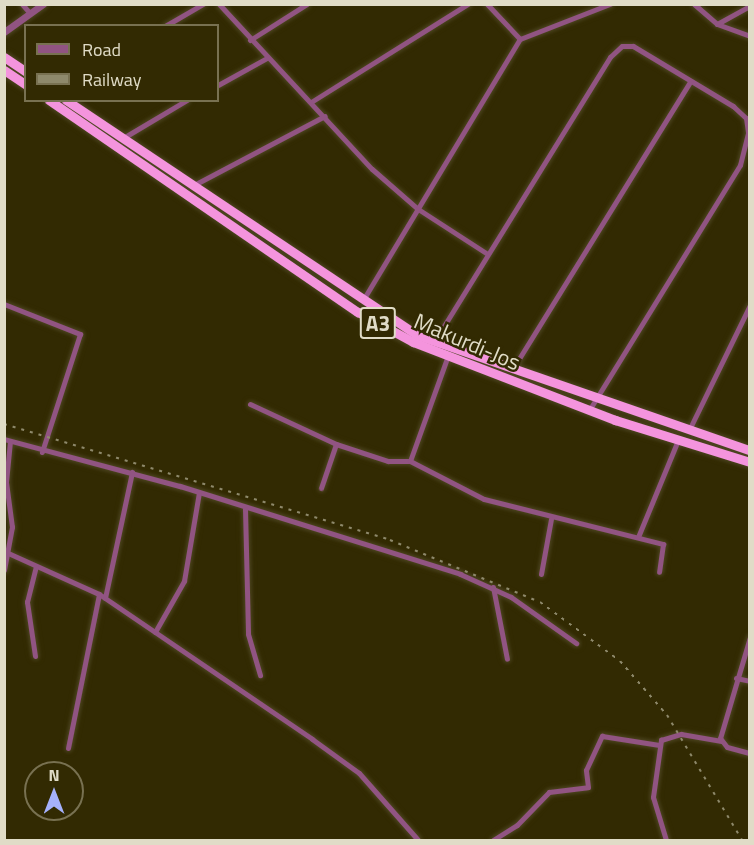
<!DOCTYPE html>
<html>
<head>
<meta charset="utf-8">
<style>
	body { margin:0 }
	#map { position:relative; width:754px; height:845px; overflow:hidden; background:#322a02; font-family:"Titillium Web",sans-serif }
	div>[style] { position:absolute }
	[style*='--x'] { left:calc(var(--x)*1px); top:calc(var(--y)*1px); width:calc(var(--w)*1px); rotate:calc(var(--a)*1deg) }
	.roads { filter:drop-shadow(0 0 2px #4e4622) drop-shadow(0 0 2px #4e4622) }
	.minor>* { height:5px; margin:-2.5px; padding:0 2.5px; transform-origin:2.5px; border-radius:2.5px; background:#915482 }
	.tertiary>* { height:7px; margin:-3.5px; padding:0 3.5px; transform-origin:3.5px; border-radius:3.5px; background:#915482 }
	.trunk>* { height:9px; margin:-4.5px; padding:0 4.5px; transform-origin:4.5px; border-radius:4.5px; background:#f494dd }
	.rail>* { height:2px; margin-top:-1px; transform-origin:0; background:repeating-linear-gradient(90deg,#8e896b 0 3px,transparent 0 9px) }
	span { translate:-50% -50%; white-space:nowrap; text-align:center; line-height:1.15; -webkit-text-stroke:5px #322a02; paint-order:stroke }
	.shield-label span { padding:2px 4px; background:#322a02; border:2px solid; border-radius:4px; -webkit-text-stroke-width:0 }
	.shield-label { font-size:21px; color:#e0dcc7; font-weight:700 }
	.street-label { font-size:22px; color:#e0dcc7 }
	.frame { position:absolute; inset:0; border:6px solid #e0dcc7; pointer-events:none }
	.legend { position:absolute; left:24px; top:24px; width:195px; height:78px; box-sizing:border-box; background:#322a02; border:2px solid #787151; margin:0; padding:8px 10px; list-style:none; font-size:18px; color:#e0dcc7 }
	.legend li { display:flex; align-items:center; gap:12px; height:30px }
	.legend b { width:30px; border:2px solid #787151 }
	.north { position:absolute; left:24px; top:761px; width:60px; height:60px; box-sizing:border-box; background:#322a02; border:2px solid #787151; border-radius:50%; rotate:0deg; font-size:16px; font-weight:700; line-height:24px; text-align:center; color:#e0dcc7 }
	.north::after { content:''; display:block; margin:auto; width:21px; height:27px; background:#a5b1fc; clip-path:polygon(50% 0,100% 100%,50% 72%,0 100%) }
</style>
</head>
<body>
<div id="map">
	<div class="roads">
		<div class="minor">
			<i style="--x:22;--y:4;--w:11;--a:49"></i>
			<i style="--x:219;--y:4;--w:225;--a:47.2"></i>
			<i style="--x:372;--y:169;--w:61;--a:41"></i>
			<i style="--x:418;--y:209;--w:81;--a:32.9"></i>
			<i style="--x:487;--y:4;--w:48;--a:46.7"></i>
			<i style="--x:694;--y:4;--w:30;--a:41"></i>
			<i style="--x:717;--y:24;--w:35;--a:20"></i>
			<i style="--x:717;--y:24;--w:38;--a:-29"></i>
			<i style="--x:165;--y:26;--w:44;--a:-30.1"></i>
			<i style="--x:520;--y:39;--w:97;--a:-21.3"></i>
			<i style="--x:250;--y:40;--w:67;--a:-32.3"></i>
			<i style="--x:218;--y:85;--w:56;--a:-28.9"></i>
			<i style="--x:311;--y:102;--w:185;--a:-32"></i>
			<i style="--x:123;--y:138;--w:74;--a:-30.7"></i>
			<i style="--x:192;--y:186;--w:150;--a:-27.8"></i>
			<i style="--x:363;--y:300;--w:305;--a:-59"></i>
			<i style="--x:4;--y:304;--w:82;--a:21.5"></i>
			<i style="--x:80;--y:334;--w:124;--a:107.9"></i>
			<i style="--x:434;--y:342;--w:335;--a:-58.3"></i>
			<i style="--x:610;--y:57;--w:16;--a:-43"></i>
			<i style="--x:622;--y:46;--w:11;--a:0"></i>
			<i style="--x:633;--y:46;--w:117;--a:31"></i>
			<i style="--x:733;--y:106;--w:18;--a:43"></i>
			<i style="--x:746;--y:118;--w:15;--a:82"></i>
			<i style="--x:748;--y:133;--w:33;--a:104"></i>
			<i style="--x:740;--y:165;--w:288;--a:121.6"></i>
			<i style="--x:512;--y:370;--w:339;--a:-58.3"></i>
			<i style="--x:250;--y:404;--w:95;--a:24.9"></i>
			<i style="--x:336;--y:444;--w:55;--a:18.1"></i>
			<i style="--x:388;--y:461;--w:22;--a:0"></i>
			<i style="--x:410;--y:461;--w:83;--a:27.2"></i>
			<i style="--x:484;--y:499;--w:185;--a:14.1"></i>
			<i style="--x:663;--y:544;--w:28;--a:98"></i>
			<i style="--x:689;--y:430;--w:139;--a:-64"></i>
			<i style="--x:4;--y:439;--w:182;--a:15"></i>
			<i style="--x:180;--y:486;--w:294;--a:17.4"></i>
			<i style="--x:460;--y:574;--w:56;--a:24.3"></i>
			<i style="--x:511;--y:597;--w:80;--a:35.3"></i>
			<i style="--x:410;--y:461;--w:109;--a:-70.2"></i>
			<i style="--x:321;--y:488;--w:46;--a:-71.2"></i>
			<i style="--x:245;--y:509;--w:125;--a:88.6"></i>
			<i style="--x:248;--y:634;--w:43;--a:73.7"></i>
			<i style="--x:638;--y:537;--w:105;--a:-67.6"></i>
			<i style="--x:8;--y:553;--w:100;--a:24.3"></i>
			<i style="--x:99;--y:594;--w:258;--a:34.2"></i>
			<i style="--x:312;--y:739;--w:58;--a:35.9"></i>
			<i style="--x:359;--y:773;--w:89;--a:48.6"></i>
			<i style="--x:4;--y:570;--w:44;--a:-79.5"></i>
			<i style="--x:12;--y:527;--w:45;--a:-97.6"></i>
			<i style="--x:6;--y:482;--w:41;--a:-84.4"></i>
			<i style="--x:541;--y:574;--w:56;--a:-79.7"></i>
			<i style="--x:493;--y:587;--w:73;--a:79"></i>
			<i style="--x:105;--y:598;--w:129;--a:-77.9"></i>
			<i style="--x:155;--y:632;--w:59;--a:-60.4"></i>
			<i style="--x:184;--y:581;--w:90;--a:-80.4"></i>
			<i style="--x:750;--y:637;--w:105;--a:106.5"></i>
			<i style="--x:720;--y:738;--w:11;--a:52"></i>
			<i style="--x:727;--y:747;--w:24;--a:15"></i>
			<i style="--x:35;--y:656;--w:55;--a:-98.4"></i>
			<i style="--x:27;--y:602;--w:37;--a:-76"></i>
			<i style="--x:736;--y:678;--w:14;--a:12"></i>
			<i style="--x:68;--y:748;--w:157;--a:-78.6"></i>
			<i style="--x:493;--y:840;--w:28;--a:-32"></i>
			<i style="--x:517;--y:825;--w:46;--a:-45.9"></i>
			<i style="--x:549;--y:792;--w:39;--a:-7"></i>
			<i style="--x:588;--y:787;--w:17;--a:-97"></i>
			<i style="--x:586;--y:770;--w:38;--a:-65"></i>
			<i style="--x:602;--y:736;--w:58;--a:9"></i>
			<i style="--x:666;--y:840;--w:45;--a:-106.8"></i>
			<i style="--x:653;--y:797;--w:58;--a:-82"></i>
			<i style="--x:661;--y:740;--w:21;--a:-17"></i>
			<i style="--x:681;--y:734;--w:41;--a:9.9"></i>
		</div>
		<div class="tertiary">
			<i style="--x:4;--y:32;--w:48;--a:-35.7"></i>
		</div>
		<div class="trunk">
			<i style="--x:4;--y:57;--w:27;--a:34"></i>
			<i style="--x:4;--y:70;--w:27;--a:34"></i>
			<i style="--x:49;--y:100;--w:375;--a:34.5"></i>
			<i style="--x:358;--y:312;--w:63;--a:28.6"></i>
			<i style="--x:413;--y:342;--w:217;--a:21.1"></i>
			<i style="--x:615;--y:420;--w:141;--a:17.3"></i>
			<i style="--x:66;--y:100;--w:422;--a:33.8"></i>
			<i style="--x:417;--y:335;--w:352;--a:19.1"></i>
		</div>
	</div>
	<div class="rail">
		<i style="--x:4;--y:424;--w:403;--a:16.7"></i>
		<i style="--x:390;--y:540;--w:162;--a:22.5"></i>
		<i style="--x:540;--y:602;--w:99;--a:36.4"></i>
		<i style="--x:620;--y:661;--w:72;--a:49"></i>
		<i style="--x:667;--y:715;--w:146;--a:59"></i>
	</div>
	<div class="shield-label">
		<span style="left:378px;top:323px">A3</span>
	</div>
	<div class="street-label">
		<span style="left:467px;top:342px;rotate:23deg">Makurdi-Jos</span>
	</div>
	<div class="frame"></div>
	<ul class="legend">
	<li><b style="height:8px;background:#915482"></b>Road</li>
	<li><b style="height:8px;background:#8e896b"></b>Railway</li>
	</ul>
	<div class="north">N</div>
</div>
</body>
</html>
